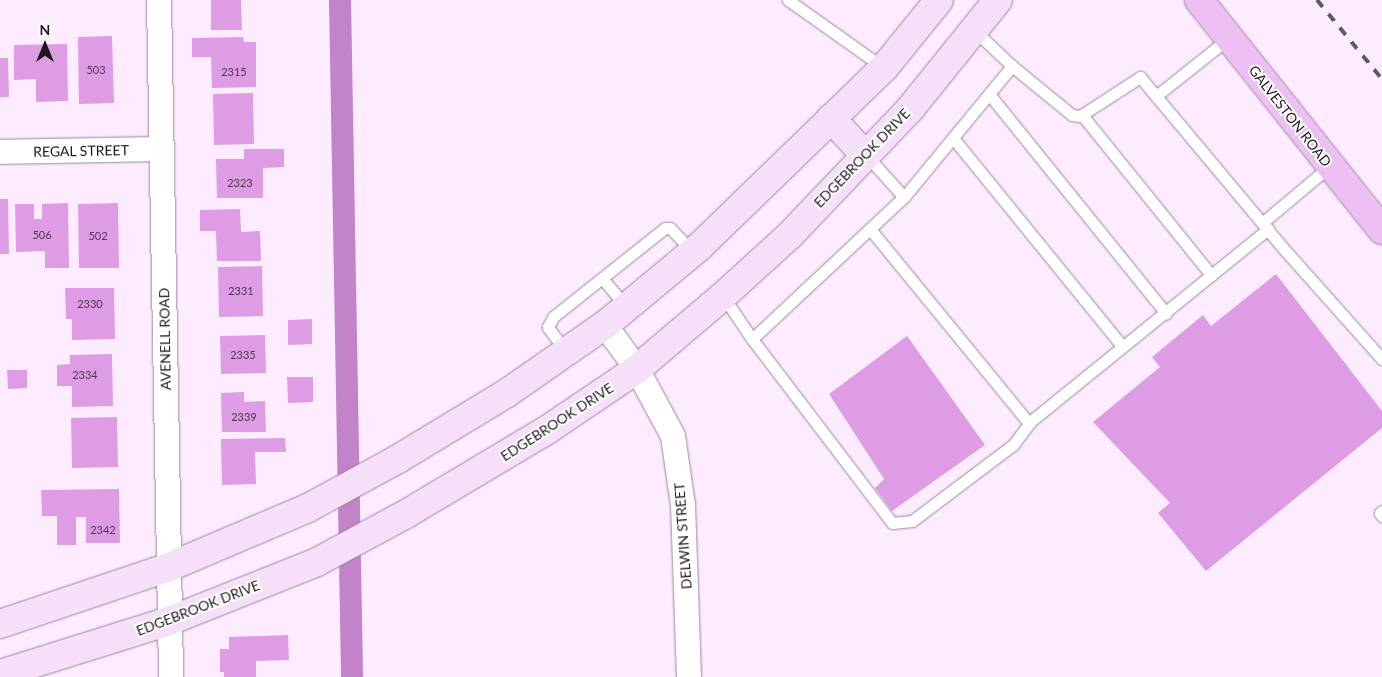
<!DOCTYPE html>
<html>
<head>
<meta charset="utf-8">
<style>
	body { margin:0 }
	#map { position:relative; width:1382px; height:677px; overflow:hidden; background:#fdecff; font-family:Lato,sans-serif }
	div>[style] { position:absolute }
	[style*='--x'] { left:calc(var(--x)*1px); top:calc(var(--y)*1px); width:calc(var(--w)*1px); rotate:calc(var(--a)*1deg) }
	.canal>* { height:22px; margin:-11px; padding:0 11px; transform-origin:11px; border-radius:11px; background:#c383c9 }
	.building>* { inset:0; background:#de9ce4 }
	.roads { filter:drop-shadow(0 0 1px #9c889d) drop-shadow(0 0 1px #9c889d) }
	.lane>* { height:11px; margin:-5.5px; padding:0 5.5px; transform-origin:5.5px; border-radius:5.5px; background:#fff }
	.street>* { height:24px; margin:-12px; padding:0 12px; transform-origin:12px; border-radius:12px; background:#fff }
	.secondary>* { height:28px; margin:-14px; padding:0 14px; transform-origin:14px; border-radius:14px; background:#f6dff9 }
	.primary>* { height:28px; margin:-14px; padding:0 14px; transform-origin:14px; border-radius:14px; background:#eebff2 }
	.rail>* { height:4px; margin-top:-2px; transform-origin:0; background:repeating-linear-gradient(90deg,#635964 0 9px,transparent 0 18px) }
	span { translate:-50% -50%; white-space:nowrap; text-align:center; line-height:1.15; -webkit-text-stroke:4px #fff; paint-order:stroke }
	.number-label { font-size:11px; color:#4d3850 }
	.number-label span { -webkit-text-stroke-width:0 }
	.street-label { font-size:14px; color:#1d161e }
	.north { position:absolute; left:20px; top:20px; width:50px; height:50px; -webkit-text-stroke:4px #fff; paint-order:stroke; rotate:0deg; font-size:14px; font-weight:700; line-height:20px; text-align:center; color:#1d161e }
	.north::after { content:''; display:block; margin:auto; width:18px; height:22px; background:#1d161e; clip-path:polygon(50% 0,100% 100%,50% 72%,0 100%) }
</style>
</head>
<body>
<div id="map">
	<div class="canal">
		<i style="--x:340;--y:0;--w:677;--a:88.98"></i>
	</div>
	<div class="building">
		<i style="clip-path:polygon(211px 0,241px 0,242px 30px,211px 30px)"></i>
		<i style="clip-path:polygon(112px 36px,114px 103px,79px 104px,78px 37px)"></i>
		<i style="clip-path:polygon(243px 37px,244px 42px,256px 42px,256px 87px,212px 88px,211px 57px,192px 57px,192px 38px)"></i>
		<i style="clip-path:polygon(67px 44px,68px 101px,36px 102px,36px 79px,14px 80px,14px 45px)"></i>
		<i style="clip-path:polygon(0 58px,8px 58px,9px 97px,0 97px)"></i>
		<i style="clip-path:polygon(253px 93px,254px 144px,214px 145px,213px 94px)"></i>
		<i style="clip-path:polygon(244px 149px,284px 149px,284px 167px,263px 168px,263px 198px,217px 198px,216px 159px,244px 159px)"></i>
		<i style="clip-path:polygon(0 199px,8px 199px,9px 254px,0 254px)"></i>
		<i style="clip-path:polygon(68px 203px,69px 268px,45px 268px,45px 251px,16px 252px,15px 204px,34px 204px,34px 219px,42px 219px,42px 204px)"></i>
		<i style="clip-path:polygon(118px 203px,119px 268px,79px 268px,78px 204px)"></i>
		<i style="clip-path:polygon(240px 209px,241px 232px,260px 231px,261px 261px,217px 261px,216px 231px,200px 231px,200px 210px)"></i>
		<i style="clip-path:polygon(262px 266px,263px 316px,219px 317px,218px 267px)"></i>
		<i style="clip-path:polygon(1276px 274px,1382px 411px,1382px 428px,1206px 571px,1158px 513px,1170px 503px,1093px 422px,1160px 367px,1152px 357px,1203px 315px,1211px 326px)"></i>
		<i style="clip-path:polygon(65px 288px,114px 288px,115px 339px,72px 340px,72px 319px,66px 319px)"></i>
		<i style="clip-path:polygon(312px 319px,312px 344px,288px 345px,288px 320px)"></i>
		<i style="clip-path:polygon(265px 335px,266px 373px,221px 374px,220px 336px)"></i>
		<i style="clip-path:polygon(907px 336px,985px 445px,892px 511px,875px 488px,884px 479px,829px 394px)"></i>
		<i style="clip-path:polygon(112px 354px,113px 406px,72px 407px,72px 386px,57px 386px,57px 365px,70px 364px,70px 355px)"></i>
		<i style="clip-path:polygon(7px 370px,27px 370px,27px 388px,8px 389px)"></i>
		<i style="clip-path:polygon(287px 377px,313px 377px,313px 402px,288px 403px)"></i>
		<i style="clip-path:polygon(244px 392px,244px 402px,265px 401px,266px 432px,222px 432px,221px 393px)"></i>
		<i style="clip-path:polygon(117px 417px,118px 467px,72px 468px,71px 418px)"></i>
		<i style="clip-path:polygon(285px 438px,286px 452px,255px 452px,256px 484px,222px 485px,221px 439px)"></i>
		<i style="clip-path:polygon(119px 489px,120px 543px,86px 543px,86px 517px,76px 517px,76px 545px,57px 545px,57px 516px,42px 516px,41px 490px)"></i>
		<i style="clip-path:polygon(288px 635px,289px 660px,256px 661px,256px 677px,224px 677px,224px 672px,220px 672px,220px 649px,229px 649px,229px 637px)"></i>
	</div>
	<div class="roads">
		<div class="lane">
			<i style="--x:788;--y:0;--w:118;--a:35.3"></i>
			<i style="--x:1012;--y:66;--w:77;--a:39.2"></i>
			<i style="--x:1072;--y:115;--w:8;--a:7"></i>
			<i style="--x:1080;--y:116;--w:72;--a:-33"></i>
			<i style="--x:1140;--y:77;--w:223;--a:50.1"></i>
			<i style="--x:1283;--y:248;--w:149;--a:48.3"></i>
			<i style="--x:989;--y:94;--w:282;--a:51.1"></i>
			<i style="--x:1156;--y:96;--w:93;--a:-38.5"></i>
			<i style="--x:1082;--y:115;--w:206;--a:51.1"></i>
			<i style="--x:953;--y:138;--w:269;--a:50.9"></i>
			<i style="--x:866;--y:155;--w:57;--a:47.9"></i>
			<i style="--x:1262;--y:223;--w:89;--a:-40"></i>
			<i style="--x:870;--y:229;--w:251;--a:50.7"></i>
			<i style="--x:602;--y:278;--w:38;--a:50"></i>
			<i style="--x:723;--y:296;--w:52;--a:56"></i>
			<i style="--x:752;--y:339;--w:208;--a:-43.1"></i>
			<i style="--x:904;--y:197;--w:170;--a:-50.5"></i>
			<i style="--x:1012;--y:66;--w:52;--a:-136.5"></i>
			<i style="--x:752;--y:339;--w:231;--a:52.7"></i>
			<i style="--x:892;--y:523;--w:20;--a:-6"></i>
			<i style="--x:912;--y:521;--w:126;--a:-37"></i>
			<i style="--x:1013;--y:445;--w:30;--a:-53"></i>
			<i style="--x:1031;--y:421;--w:305;--a:-39"></i>
			<i style="--x:566;--y:352;--w:31;--a:-126"></i>
			<i style="--x:548;--y:327;--w:11;--a:-63"></i>
			<i style="--x:553;--y:317;--w:143;--a:-38.5"></i>
			<i style="--x:665;--y:228;--w:5;--a:0"></i>
			<i style="--x:670;--y:228;--w:33;--a:46"></i>
			<i style="--x:1382;--y:511;--w:3;--a:135"></i>
			<i style="--x:1380;--y:513;--w:4;--a:56"></i>
		</div>
		<div class="street">
			<i style="--x:159;--y:0;--w:677;--a:88.98"></i>
			<i style="--x:0;--y:152;--w:162;--a:-1.1"></i>
			<i style="--x:605;--y:325;--w:54;--a:54"></i>
			<i style="--x:637;--y:369;--w:76;--a:61.8"></i>
			<i style="--x:673;--y:436;--w:70;--a:81.8"></i>
			<i style="--x:683;--y:505;--w:172;--a:88"></i>
		</div>
		<div class="secondary">
			<i style="--x:831;--y:118;--w:49;--a:47.5"></i>
			<i style="--x:0;--y:624;--w:178;--a:-18.6"></i>
			<i style="--x:169;--y:567;--w:151;--a:-23"></i>
			<i style="--x:308;--y:508;--w:102;--a:-28.6"></i>
			<i style="--x:398;--y:459;--w:127;--a:-31.2"></i>
			<i style="--x:507;--y:393;--w:119;--a:-34.8"></i>
			<i style="--x:605;--y:325;--w:122;--a:-39.7"></i>
			<i style="--x:699;--y:247;--w:257;--a:-44.1"></i>
			<i style="--x:884;--y:68;--w:87;--a:-51"></i>
			<i style="--x:0;--y:674;--w:177;--a:-17.4"></i>
			<i style="--x:169;--y:621;--w:159;--a:-21.7"></i>
			<i style="--x:317;--y:562;--w:101;--a:-28.3"></i>
			<i style="--x:406;--y:514;--w:164;--a:-30.8"></i>
			<i style="--x:547;--y:430;--w:109;--a:-34.1"></i>
			<i style="--x:637;--y:369;--w:113;--a:-40.3"></i>
			<i style="--x:723;--y:296;--w:91;--a:-42.3"></i>
			<i style="--x:790;--y:235;--w:174;--a:-46.4"></i>
			<i style="--x:910;--y:109;--w:140;--a:-51.1"></i>
		</div>
		<div class="primary">
			<i style="--x:1199;--y:0;--w:294;--a:51.5"></i>
		</div>
	</div>
	<div class="rail">
		<i style="--x:1317;--y:0;--w:102;--a:50.6"></i>
	</div>
	<div class="number-label">
		<span style="left:96px;top:70px">503</span>
		<span style="left:234px;top:72px">2315</span>
		<span style="left:240px;top:183px">2323</span>
		<span style="left:42px;top:235px">506</span>
		<span style="left:98px;top:236px">502</span>
		<span style="left:241px;top:291px">2331</span>
		<span style="left:90px;top:304px">2330</span>
		<span style="left:243px;top:355px">2335</span>
		<span style="left:85px;top:375px">2334</span>
		<span style="left:244px;top:417px">2339</span>
		<span style="left:103px;top:530px">2342</span>
	</div>
	<div class="street-label">
		<span style="left:1290px;top:116px;rotate:52deg">GALVESTON ROAD</span>
		<span style="left:81px;top:151px;rotate:-1deg">REGAL STREET</span>
		<span style="left:862px;top:158px;rotate:-46deg">EDGEBROOK DRIVE</span>
		<span style="left:165px;top:339px;rotate:-91deg">AVENELL ROAD</span>
		<span style="left:557px;top:422px;rotate:-33deg">EDGEBROOK DRIVE</span>
		<span style="left:683px;top:536px;rotate:-94deg">DELWIN STREET</span>
		<span style="left:198px;top:608px;rotate:-21deg">EDGEBROOK DRIVE</span>
	</div>
	<div class="north">N</div>
</div>
</body>
</html>
